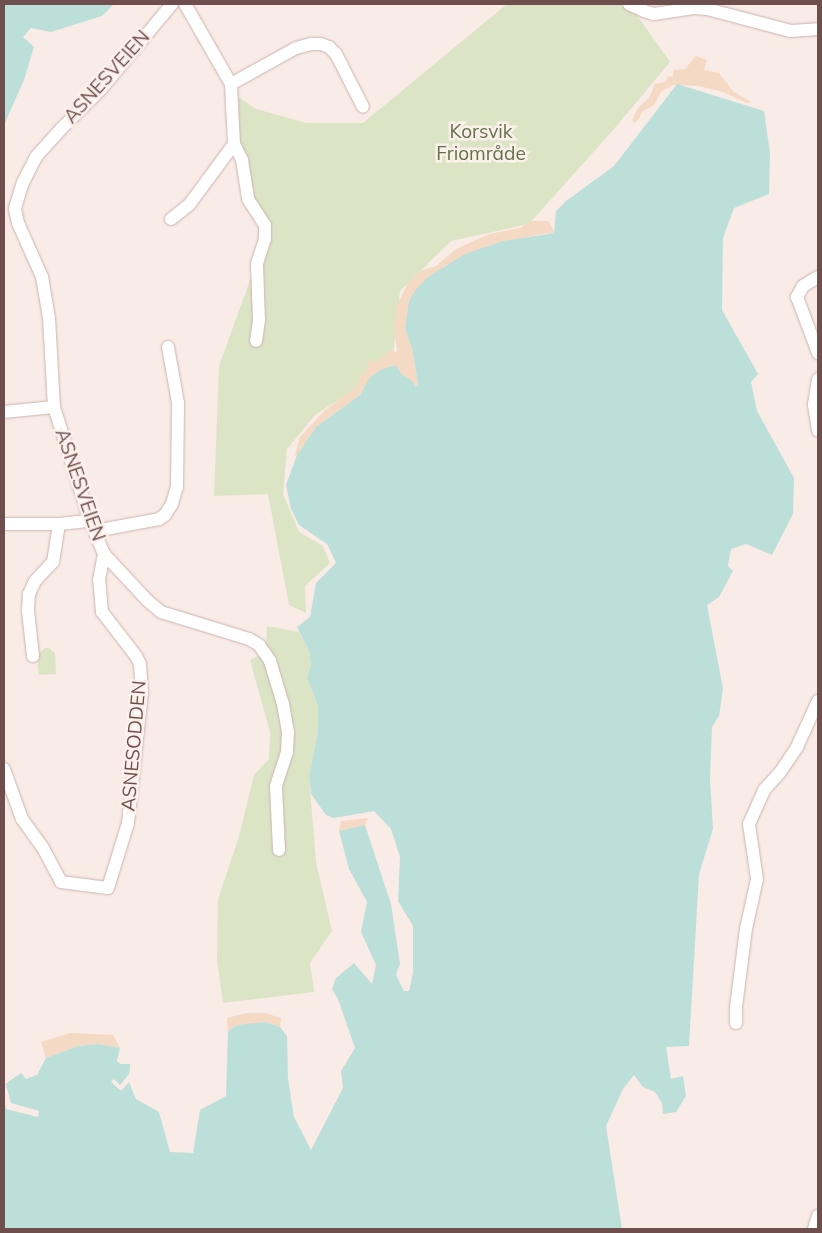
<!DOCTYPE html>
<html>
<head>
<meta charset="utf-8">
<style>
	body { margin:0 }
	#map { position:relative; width:822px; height:1233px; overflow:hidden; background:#f9ebe6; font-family:Mulish,sans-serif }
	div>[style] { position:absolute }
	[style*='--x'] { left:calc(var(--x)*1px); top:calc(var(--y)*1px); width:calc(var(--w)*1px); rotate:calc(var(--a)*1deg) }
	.green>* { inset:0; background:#dce4c6 }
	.sand>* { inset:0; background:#f4dac5 }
	.water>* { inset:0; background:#bddfd9 }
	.pier>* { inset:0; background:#f9ebe6 }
	.roads { filter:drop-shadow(0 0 1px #cbb3b0) drop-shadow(0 0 1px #cbb3b0) }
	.minor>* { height:12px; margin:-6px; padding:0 6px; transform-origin:6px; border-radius:6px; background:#fff }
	span { translate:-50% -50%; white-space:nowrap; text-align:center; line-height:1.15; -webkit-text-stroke:5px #fcf0eb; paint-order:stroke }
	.street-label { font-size:19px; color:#6e4f4e }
	.park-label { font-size:19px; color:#627248 }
	.frame { position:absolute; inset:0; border:5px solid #6e4f4e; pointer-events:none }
</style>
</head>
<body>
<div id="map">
	<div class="green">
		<i style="clip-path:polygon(507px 4px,629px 4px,670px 62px,614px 129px,529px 224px,451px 241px,400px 291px,392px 366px,315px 415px,287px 449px,283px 494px,299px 532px,323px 546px,330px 563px,305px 586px,306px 613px,289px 605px,268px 494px,214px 496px,219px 366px,265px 239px,250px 204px,231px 92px,256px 109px,306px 123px,363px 123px)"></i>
		<i style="clip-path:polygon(267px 626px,299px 632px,309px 651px,311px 665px,307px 678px,318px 706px,318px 730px,309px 778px,316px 862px,332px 931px,310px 963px,314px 992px,223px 1003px,217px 961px,218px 899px,239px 836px,254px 775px,269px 759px,270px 732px,250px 660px,266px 652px)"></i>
		<i style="clip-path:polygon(45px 648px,49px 648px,55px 653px,56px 674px,39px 675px,37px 655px)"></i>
	</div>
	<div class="sand">
		<i style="clip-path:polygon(696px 56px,707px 60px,704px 70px,719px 73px,733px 91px,751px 102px,747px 103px,723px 92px,699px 86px,673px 85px,661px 92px,654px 105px,642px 112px,639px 119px,634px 123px,632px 120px,638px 108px,649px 98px,655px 84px,665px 82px,668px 76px,672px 77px,674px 70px,685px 69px)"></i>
		<i style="clip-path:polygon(531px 221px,549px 221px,555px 233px,541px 234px,487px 246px,445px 266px,416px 289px,405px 329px,412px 348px,418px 384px,416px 388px,411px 380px,402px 375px,370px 377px,360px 395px,316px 427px,297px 455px,295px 455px,300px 437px,324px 411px,356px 387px,361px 376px,367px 371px,367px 363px,370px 361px,376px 362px,391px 350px,397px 352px,394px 327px,397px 305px,408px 283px,420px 271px,436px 266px,456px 249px,489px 234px,520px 228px)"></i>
		<i style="clip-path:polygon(368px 818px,365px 825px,339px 831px,341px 821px)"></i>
		<i style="clip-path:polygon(246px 1013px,265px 1013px,281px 1018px,280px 1027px,266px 1022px,233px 1027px,228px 1032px,227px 1018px)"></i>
		<i style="clip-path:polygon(70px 1033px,113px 1035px,120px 1048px,98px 1044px,78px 1046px,46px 1058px,41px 1042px)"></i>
	</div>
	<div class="water">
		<i style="clip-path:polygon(4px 4px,114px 4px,102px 16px,51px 32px,31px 28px,23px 37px,34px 47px,24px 80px,4px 125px)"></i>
		<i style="clip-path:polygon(677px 84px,764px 111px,770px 153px,769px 194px,734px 208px,723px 238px,722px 310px,758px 374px,751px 382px,757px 411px,794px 478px,793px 514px,772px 555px,746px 544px,731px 549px,728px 566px,733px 571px,719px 597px,707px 605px,723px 689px,719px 716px,712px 727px,710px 779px,713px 829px,699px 874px,689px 1046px,666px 1047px,671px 1079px,683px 1076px,686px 1096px,676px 1112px,663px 1114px,662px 1103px,655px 1092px,643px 1087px,634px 1075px,623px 1089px,606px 1126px,622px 1229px,4px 1229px,4px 1085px,21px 1073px,26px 1079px,37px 1075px,46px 1058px,78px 1046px,98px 1044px,120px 1048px,117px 1061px,121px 1064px,130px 1064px,129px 1082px,136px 1099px,159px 1112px,170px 1152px,193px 1153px,200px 1110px,226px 1096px,228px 1032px,233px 1027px,244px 1024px,266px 1022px,280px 1027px,287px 1036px,288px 1079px,294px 1117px,311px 1150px,343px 1088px,341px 1071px,355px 1048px,338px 999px,332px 989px,336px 978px,354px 963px,372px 984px,376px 965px,361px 932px,367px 902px,349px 869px,339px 831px,365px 825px,391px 904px,400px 964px,396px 975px,404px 991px,409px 991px,413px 973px,413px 926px,398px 901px,400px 857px,391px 829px,374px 811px,334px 818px,326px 815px,311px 794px,309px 778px,318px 730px,318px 706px,307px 678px,311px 665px,309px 651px,297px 627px,310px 617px,316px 583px,336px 563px,327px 544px,299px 525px,291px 509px,286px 485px,297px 455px,316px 427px,360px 395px,370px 377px,382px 369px,396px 365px,402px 375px,411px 380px,416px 387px,418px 384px,412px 348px,405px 329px,409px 301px,416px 289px,428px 277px,465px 254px,503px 241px,554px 233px,556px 211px,566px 201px,614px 166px)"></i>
	</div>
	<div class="pier">
		<i style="clip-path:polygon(118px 1056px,122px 1061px,132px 1062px,134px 1072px,133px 1078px,121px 1091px,111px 1082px,114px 1079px,120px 1085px,131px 1072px,130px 1064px,121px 1064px,117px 1061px)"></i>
		<i style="clip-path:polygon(5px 1081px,11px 1103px,39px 1111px,38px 1117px,6px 1109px,4px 1101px)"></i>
	</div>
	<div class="roads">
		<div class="minor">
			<i style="--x:172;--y:4;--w:109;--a:129.8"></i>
			<i style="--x:102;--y:88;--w:58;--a:135"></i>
			<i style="--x:61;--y:129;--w:38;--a:132"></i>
			<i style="--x:36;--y:157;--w:28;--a:117"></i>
			<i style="--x:23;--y:182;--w:28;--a:107"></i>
			<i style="--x:15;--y:209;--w:14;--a:78"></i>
			<i style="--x:18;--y:223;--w:59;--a:66"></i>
			<i style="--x:42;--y:277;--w:42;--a:80.3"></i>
			<i style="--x:49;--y:318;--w:89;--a:86.8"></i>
			<i style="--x:54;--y:407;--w:120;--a:72.5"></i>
			<i style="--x:90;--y:521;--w:36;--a:67"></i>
			<i style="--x:104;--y:554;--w:64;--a:46.9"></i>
			<i style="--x:148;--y:601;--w:17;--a:40"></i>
			<i style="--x:161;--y:612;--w:92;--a:17.1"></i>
			<i style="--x:249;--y:639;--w:12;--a:31"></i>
			<i style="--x:259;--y:645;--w:19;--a:55"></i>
			<i style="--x:270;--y:661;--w:45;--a:73.2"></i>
			<i style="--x:283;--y:704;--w:28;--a:80"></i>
			<i style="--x:288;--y:732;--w:20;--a:93"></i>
			<i style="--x:287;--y:752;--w:36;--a:108"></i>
			<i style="--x:276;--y:786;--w:64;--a:87.3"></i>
			<i style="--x:629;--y:4;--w:17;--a:25"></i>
			<i style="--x:644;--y:11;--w:10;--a:17"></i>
			<i style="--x:654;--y:14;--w:40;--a:-8.5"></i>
			<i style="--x:694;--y:8;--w:13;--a:4"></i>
			<i style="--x:707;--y:9;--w:87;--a:14.7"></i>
			<i style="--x:791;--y:31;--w:27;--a:-4"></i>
			<i style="--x:231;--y:84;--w:74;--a:-29"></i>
			<i style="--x:296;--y:48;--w:16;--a:-15"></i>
			<i style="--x:311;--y:44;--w:10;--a:0"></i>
			<i style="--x:321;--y:44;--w:9;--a:21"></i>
			<i style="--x:329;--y:47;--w:10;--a:45"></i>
			<i style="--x:336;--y:54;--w:59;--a:63"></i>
			<i style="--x:234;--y:144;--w:18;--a:63"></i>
			<i style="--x:242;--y:160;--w:39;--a:81"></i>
			<i style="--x:248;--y:199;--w:31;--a:57"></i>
			<i style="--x:265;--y:225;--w:14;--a:90"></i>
			<i style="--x:265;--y:239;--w:26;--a:108"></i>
			<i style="--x:257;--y:264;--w:56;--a:88"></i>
			<i style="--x:259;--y:320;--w:21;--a:98"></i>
			<i style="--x:171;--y:219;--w:23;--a:-38"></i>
			<i style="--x:189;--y:205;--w:76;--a:-53.6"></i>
			<i style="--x:234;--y:144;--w:60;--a:-92.9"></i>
			<i style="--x:231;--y:84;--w:92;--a:-119.9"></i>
			<i style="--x:818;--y:277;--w:17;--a:149"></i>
			<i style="--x:803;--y:286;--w:13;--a:119"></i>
			<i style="--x:797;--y:297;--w:60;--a:69.4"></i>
			<i style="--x:818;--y:379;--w:26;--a:99"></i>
			<i style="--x:814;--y:405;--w:26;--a:81"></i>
			<i style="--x:4;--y:412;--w:50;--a:-5.7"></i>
			<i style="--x:4;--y:524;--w:55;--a:0"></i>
			<i style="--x:95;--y:531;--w:65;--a:-10.6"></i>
			<i style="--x:159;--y:519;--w:7;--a:-34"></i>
			<i style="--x:165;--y:515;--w:13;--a:-58"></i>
			<i style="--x:172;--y:504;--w:18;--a:-74"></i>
			<i style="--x:177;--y:487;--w:84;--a:-89.3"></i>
			<i style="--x:178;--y:403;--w:57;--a:-100.1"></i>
			<i style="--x:33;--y:656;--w:45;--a:-96.3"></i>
			<i style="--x:28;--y:611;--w:17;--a:-87"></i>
			<i style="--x:29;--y:594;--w:14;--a:-65"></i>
			<i style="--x:35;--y:581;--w:26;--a:-47"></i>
			<i style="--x:53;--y:562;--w:38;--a:-81"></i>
			<i style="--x:59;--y:524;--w:31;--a:-6"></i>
			<i style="--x:4;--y:769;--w:53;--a:70.2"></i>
			<i style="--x:22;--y:819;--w:36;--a:54"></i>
			<i style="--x:43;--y:848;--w:38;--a:62"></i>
			<i style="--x:61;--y:882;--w:47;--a:7.3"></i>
			<i style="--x:108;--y:888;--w:68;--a:-72.9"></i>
			<i style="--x:128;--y:823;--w:131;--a:-83.9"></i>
			<i style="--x:142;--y:693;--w:29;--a:-94"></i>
			<i style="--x:140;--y:664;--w:9;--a:-117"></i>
			<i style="--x:136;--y:656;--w:56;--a:-127.7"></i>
			<i style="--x:102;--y:612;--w:32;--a:-95"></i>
			<i style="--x:99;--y:580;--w:26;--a:-79"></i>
			<i style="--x:736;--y:1023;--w:16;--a:-90"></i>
			<i style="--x:736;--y:1007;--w:79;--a:-82.7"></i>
			<i style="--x:746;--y:929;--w:51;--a:-77.6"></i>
			<i style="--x:757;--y:879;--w:56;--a:-98.3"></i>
			<i style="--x:749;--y:824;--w:37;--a:-66"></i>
			<i style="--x:764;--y:790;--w:25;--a:-48"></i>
			<i style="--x:781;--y:771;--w:29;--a:-56"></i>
			<i style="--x:797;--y:747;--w:51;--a:-65.5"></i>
			<i style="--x:814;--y:1229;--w:14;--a:-73"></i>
		</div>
	</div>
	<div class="street-label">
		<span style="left:107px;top:77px;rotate:-48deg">ASNESVEIEN</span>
		<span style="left:80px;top:485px;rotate:71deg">ASNESVEIEN</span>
		<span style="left:134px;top:746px;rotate:-85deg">ASNESODDEN</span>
	</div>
	<div class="park-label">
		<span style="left:481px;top:143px">Korsvik<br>Friområde</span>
	</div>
	<div class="frame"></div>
</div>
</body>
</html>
